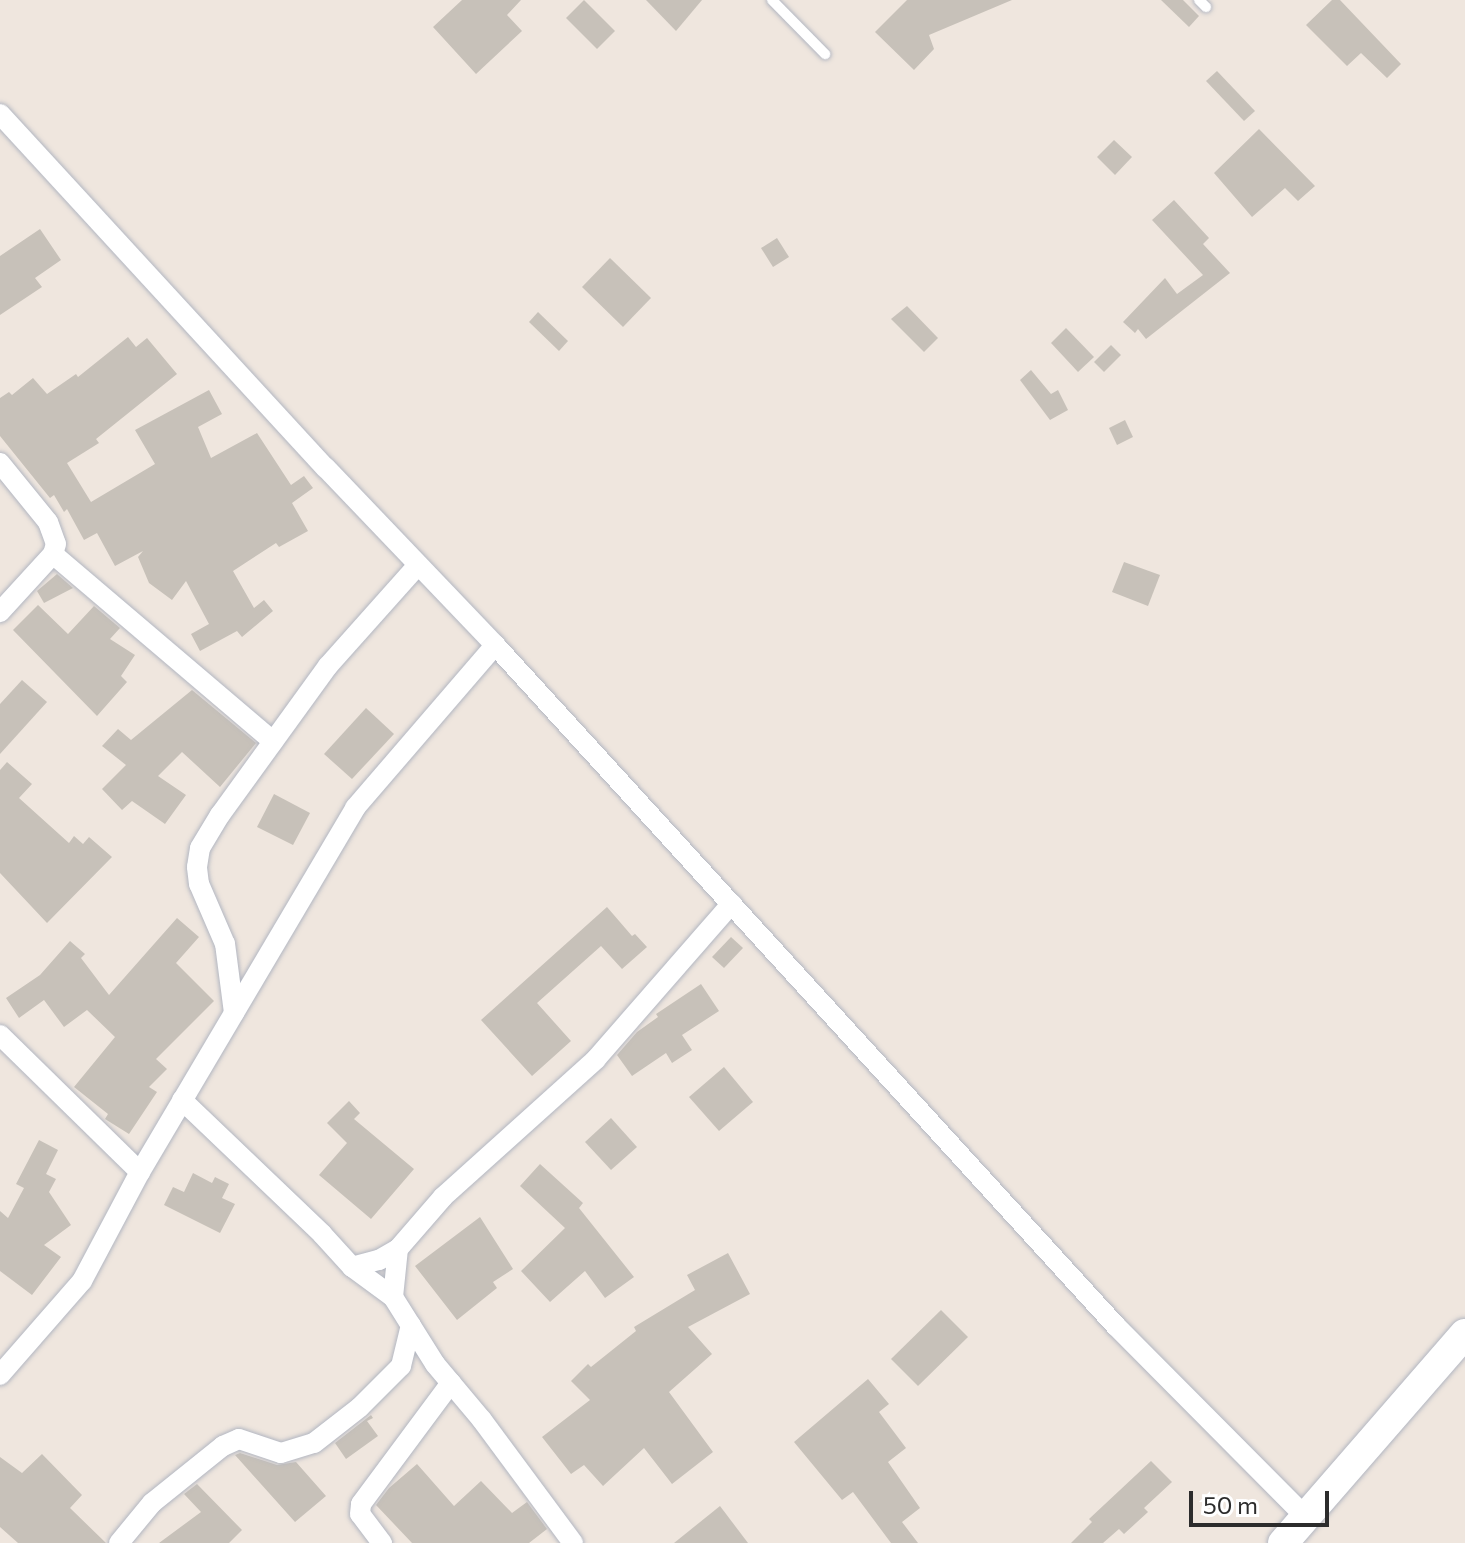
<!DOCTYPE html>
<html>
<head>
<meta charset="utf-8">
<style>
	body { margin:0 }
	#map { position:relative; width:1465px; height:1543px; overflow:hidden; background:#efe6de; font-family:Commissioner,sans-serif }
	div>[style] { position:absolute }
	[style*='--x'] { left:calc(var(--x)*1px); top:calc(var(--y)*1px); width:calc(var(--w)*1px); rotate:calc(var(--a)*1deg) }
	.building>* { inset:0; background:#c7c1b9 }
	.roads { filter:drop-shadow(0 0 2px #b2b6c1) drop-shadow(0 0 2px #b2b6c1) }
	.lane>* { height:10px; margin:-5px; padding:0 5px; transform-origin:5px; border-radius:5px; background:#fff }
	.street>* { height:20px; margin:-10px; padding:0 10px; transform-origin:10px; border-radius:10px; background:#fff }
	.secondary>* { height:30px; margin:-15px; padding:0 15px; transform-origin:15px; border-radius:15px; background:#fff }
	span { translate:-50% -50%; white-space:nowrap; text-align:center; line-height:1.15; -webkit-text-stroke:7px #fff; paint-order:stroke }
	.scale { position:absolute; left:1189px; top:1491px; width:140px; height:36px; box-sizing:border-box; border:4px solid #2c2c2c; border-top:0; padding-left:10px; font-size:24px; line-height:28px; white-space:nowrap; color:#2c2c2c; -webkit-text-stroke:6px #fff; paint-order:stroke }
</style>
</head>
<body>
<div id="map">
	<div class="building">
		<i style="clip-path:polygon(462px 0,521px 0,507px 15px,522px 31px,476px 74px,433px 27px)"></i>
		<i style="clip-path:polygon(584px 0,615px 31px,597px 49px,566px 18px)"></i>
		<i style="clip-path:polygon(646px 0,702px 0,676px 31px)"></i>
		<i style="clip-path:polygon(907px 0,1012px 0,929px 35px,934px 49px,914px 70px,875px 32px)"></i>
		<i style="clip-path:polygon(1161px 0,1183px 0,1199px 16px,1189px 27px)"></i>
		<i style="clip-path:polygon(1332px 0,1340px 0,1401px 64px,1387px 78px,1361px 53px,1347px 66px,1306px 25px)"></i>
		<i style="clip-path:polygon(1217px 71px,1255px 111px,1244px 121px,1206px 81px)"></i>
		<i style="clip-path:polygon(1259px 129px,1315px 186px,1298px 201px,1285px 188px,1252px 217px,1214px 173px)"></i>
		<i style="clip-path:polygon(1114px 140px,1132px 157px,1115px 175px,1097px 157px)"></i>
		<i style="clip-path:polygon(1174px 200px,1209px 238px,1203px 244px,1230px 273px,1146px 339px,1138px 329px,1135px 333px,1123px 322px,1165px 278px,1177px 294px,1203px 275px,1152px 220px)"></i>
		<i style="clip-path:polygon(40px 229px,61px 260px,35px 278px,42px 287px,0 315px,0 256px)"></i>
		<i style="clip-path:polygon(777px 238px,789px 257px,773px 267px,761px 248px)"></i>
		<i style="clip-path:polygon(610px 258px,651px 298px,623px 327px,582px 287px)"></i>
		<i style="clip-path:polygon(907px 306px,938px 338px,924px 352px,891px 319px)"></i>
		<i style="clip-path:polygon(538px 312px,568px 341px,559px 351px,529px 322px)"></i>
		<i style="clip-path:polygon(1066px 328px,1094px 357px,1078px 372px,1051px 343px)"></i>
		<i style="clip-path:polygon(128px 337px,136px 347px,147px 338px,177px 374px,96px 439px,99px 443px,67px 463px,91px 502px,155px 464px,135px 430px,209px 390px,222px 414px,198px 427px,211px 458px,257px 433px,291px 485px,304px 476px,313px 488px,292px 503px,308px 531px,279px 547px,276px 543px,233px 571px,254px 608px,264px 600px,273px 611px,242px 637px,237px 631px,200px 651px,191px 634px,209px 624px,186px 581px,172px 600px,149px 583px,138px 557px,143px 551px,115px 566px,97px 533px,84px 540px,67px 509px,64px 512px,54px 495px,50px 498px,0 436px,0 398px,9px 392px,12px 395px,33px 378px,47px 394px,76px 374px,78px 377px)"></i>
		<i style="clip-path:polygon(1111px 345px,1121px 355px,1104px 372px,1094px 362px)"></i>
		<i style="clip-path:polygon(1031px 370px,1051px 394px,1058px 390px,1068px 410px,1050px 420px,1020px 380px)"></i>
		<i style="clip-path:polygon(1125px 420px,1133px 437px,1117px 445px,1109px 428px)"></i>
		<i style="clip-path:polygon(1124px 562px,1160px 575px,1148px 606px,1112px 592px)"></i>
		<i style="clip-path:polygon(57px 574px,73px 588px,44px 603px,37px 591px)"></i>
		<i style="clip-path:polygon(38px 605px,68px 634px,94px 606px,120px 628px,110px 639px,135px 655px,121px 676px,127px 682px,97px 716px,13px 630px)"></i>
		<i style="clip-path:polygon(22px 680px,47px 702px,0 754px,0 704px)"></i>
		<i style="clip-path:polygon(192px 690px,256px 743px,220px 787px,182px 752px,158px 776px,186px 795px,165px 824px,132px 801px,122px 810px,102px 789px,126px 765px,102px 746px,118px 729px,131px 740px)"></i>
		<i style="clip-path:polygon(366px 708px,394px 734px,352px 779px,324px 754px)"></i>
		<i style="clip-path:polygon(7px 762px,32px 784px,19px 798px,69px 843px,74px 836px,83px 844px,89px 837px,112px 857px,47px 923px,0 873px,0 770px)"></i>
		<i style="clip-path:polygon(274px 794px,310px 813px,293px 845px,257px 827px)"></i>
		<i style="clip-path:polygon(607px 907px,632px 936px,635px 934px,647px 947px,622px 969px,601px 946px,537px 1003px,571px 1041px,532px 1076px,481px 1020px)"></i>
		<i style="clip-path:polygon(177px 918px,199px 937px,176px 963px,214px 1001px,156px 1059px,167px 1069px,149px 1087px,157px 1092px,129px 1134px,105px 1119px,108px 1114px,74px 1087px,115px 1037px,87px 1010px,64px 1027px,44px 1000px,19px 1018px,6px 998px,40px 975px,70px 941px,85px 954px,81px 958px,109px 995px)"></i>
		<i style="clip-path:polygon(731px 937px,743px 948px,724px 968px,712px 957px)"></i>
		<i style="clip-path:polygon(701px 984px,719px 1011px,682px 1035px,692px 1050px,672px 1063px,666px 1053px,632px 1076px,617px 1055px,637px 1032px,658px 1017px,656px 1014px)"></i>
		<i style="clip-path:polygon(724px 1067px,753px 1102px,719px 1131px,689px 1097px)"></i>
		<i style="clip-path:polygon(349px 1101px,360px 1113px,354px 1119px,414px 1169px,371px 1219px,319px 1175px,347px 1143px,327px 1123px)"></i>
		<i style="clip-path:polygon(611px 1118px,637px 1147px,611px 1170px,585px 1142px)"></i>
		<i style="clip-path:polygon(39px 1140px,58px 1150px,46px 1174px,56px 1179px,49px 1192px,71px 1225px,44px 1245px,61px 1257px,32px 1295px,0 1271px,0 1211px,8px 1218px,24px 1188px,16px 1184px)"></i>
		<i style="clip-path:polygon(540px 1164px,583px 1203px,579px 1208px,634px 1277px,605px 1298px,585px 1271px,550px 1302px,521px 1271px,565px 1228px,520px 1186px)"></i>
		<i style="clip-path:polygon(193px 1173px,212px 1183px,215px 1177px,229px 1184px,222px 1198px,235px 1204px,220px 1233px,164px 1205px,173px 1187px,184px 1192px)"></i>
		<i style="clip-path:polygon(480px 1217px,513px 1269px,493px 1282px,497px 1288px,457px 1320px,415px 1266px)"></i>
		<i style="clip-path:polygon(728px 1253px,750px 1294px,688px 1327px,712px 1354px,669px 1392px,713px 1452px,672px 1484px,644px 1448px,603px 1486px,584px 1465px,571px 1474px,542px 1437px,590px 1400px,571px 1381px,588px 1364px,591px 1367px,636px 1331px,634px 1327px,695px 1290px,687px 1275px)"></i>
		<i style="clip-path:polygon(941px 1310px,968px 1337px,918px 1386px,891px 1359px)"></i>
		<i style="clip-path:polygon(868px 1379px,889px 1404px,879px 1412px,906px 1448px,888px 1462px,920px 1508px,902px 1522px,918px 1543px,891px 1543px,853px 1492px,842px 1500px,794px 1442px)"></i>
		<i style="clip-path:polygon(371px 1415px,373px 1418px,367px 1421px,378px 1436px,346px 1459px,335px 1443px)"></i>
		<i style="clip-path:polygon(240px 1453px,277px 1465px,296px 1462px,326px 1496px,295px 1522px,235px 1455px)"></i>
		<i style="clip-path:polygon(42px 1454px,82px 1495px,70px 1508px,106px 1543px,18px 1543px,0 1527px,0 1457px,22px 1473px)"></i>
		<i style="clip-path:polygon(1151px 1461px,1172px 1482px,1144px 1508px,1148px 1512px,1124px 1534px,1119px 1529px,1103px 1543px,1071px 1543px,1092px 1522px,1089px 1519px)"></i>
		<i style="clip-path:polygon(417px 1464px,454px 1506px,481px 1481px,512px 1513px,527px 1502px,547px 1529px,529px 1543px,412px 1543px,376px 1505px,389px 1488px)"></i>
		<i style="clip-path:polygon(197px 1484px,242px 1530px,229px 1543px,159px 1543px,201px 1512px,184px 1494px)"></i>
		<i style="clip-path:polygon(720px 1506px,748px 1543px,674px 1543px)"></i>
	</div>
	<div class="roads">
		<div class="lane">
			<i style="--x:772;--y:0;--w:76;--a:45.5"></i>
			<i style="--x:1199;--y:0;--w:10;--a:45"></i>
		</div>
		<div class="street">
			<i style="--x:0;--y:114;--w:481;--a:47.4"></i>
			<i style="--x:326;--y:468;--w:245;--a:46.3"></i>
			<i style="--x:495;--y:645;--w:922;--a:47.64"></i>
			<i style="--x:1116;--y:1326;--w:268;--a:45.2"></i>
			<i style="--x:0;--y:463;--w:76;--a:50.9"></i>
			<i style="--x:48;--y:522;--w:23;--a:70"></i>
			<i style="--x:56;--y:544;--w:10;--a:107"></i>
			<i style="--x:53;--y:554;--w:79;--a:132.4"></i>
			<i style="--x:53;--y:554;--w:289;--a:40.4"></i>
			<i style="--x:234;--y:1013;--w:70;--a:-97.4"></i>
			<i style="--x:225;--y:944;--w:65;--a:-113.4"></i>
			<i style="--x:199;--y:884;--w:17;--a:-97"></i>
			<i style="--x:197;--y:867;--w:19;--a:-81"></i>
			<i style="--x:200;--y:848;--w:39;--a:-59"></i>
			<i style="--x:220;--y:815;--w:184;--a:-54.1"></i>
			<i style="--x:328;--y:666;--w:134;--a:-48.3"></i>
			<i style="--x:0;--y:1035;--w:196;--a:44.4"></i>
			<i style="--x:182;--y:1100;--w:194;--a:43.7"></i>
			<i style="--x:322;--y:1234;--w:45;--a:47.7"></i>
			<i style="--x:352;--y:1267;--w:51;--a:36.2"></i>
			<i style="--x:393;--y:1297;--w:79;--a:57.9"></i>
			<i style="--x:435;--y:1364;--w:73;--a:50"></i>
			<i style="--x:482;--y:1420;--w:153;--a:53.5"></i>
			<i style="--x:352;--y:1267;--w:28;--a:-15"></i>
			<i style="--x:379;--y:1260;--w:22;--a:-30"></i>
			<i style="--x:398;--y:1249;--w:69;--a:-49.1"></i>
			<i style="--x:443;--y:1197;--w:206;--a:-42"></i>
			<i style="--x:596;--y:1059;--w:206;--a:-48.9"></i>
			<i style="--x:393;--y:1297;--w:48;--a:-84.1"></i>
			<i style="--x:0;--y:1375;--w:125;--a:-48.9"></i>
			<i style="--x:82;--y:1281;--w:123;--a:-62"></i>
			<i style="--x:140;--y:1172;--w:423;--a:-59.4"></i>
			<i style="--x:355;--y:808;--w:215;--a:-49.3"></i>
			<i style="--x:119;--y:1543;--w:52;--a:-50.5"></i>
			<i style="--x:152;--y:1503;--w:91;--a:-38.8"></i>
			<i style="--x:223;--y:1446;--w:17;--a:-24"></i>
			<i style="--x:239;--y:1439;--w:44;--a:18.4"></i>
			<i style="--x:281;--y:1453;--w:34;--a:-17"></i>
			<i style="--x:314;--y:1443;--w:58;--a:-38"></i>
			<i style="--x:360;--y:1407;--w:58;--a:-45"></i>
			<i style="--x:401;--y:1366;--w:42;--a:-76.3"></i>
			<i style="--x:382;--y:1543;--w:36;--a:-127"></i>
			<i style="--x:360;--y:1514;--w:10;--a:-84"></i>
			<i style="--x:361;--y:1504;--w:151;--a:-53.4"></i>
		</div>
		<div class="secondary">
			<i style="--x:1283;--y:1543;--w:277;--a:-49"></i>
		</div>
	</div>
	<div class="scale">50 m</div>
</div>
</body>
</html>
